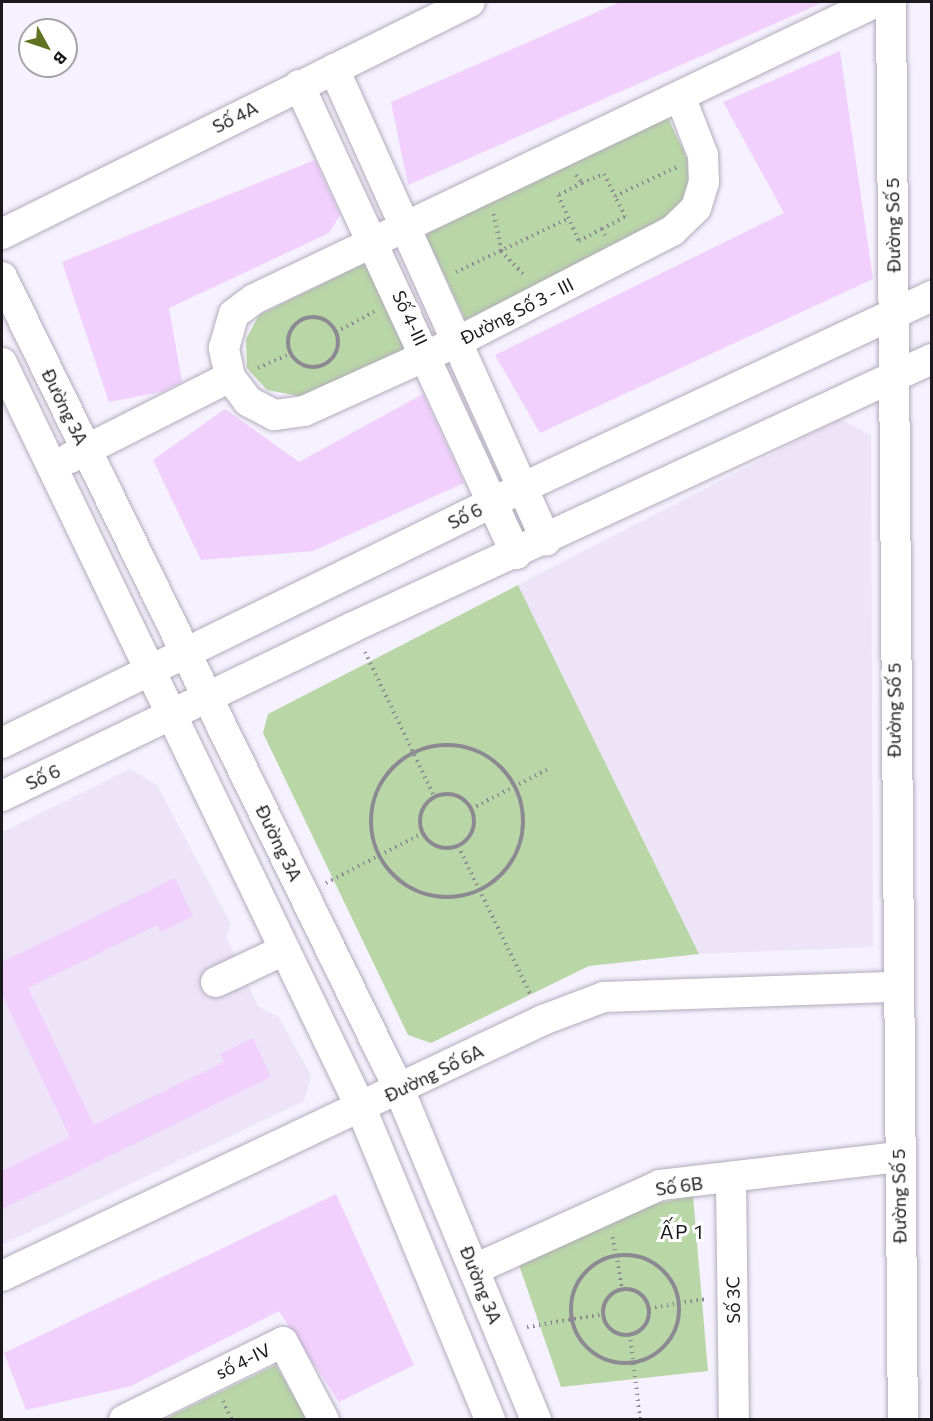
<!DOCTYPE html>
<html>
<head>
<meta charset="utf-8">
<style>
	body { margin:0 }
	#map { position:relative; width:933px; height:1421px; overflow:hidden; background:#f6f1fe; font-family:Commissioner,sans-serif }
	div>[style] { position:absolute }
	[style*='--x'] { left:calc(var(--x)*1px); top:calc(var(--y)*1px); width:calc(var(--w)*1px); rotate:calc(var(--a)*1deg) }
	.built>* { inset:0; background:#ede4f8 }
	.green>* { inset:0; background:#b9d6a7 }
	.building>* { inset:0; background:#f1d0fe }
	.path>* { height:4px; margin-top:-2px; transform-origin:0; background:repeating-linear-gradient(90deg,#8d8992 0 1.5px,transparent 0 6px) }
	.path>.ring { margin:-2px; padding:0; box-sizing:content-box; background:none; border:4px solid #8d8992; border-radius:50% }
	.roads { filter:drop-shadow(0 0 2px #b2abbb) drop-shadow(0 0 2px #b2abbb) }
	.minor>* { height:30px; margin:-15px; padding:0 15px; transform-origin:15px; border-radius:15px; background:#fff }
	span { translate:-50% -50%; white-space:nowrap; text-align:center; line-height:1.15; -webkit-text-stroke:6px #fff; paint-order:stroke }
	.street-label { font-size:18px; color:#1b191e }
	.neighbourhood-label { font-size:20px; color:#1b191e; letter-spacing:1.5px }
	.frame { position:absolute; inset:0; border:3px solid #1b191e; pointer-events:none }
	.north { position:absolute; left:18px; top:18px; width:60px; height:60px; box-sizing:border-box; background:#fff; border:2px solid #a4a3a5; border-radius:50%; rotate:130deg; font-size:16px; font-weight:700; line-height:24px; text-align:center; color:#1b191e }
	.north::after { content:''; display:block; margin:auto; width:21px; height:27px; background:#607220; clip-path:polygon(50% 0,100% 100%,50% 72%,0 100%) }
</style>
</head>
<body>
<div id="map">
	<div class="built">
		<i style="clip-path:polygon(840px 419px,871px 435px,873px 947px,699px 954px,518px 585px)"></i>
		<i style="clip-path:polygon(130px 769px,157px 785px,231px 924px,226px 936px,258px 1006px,279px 1017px,311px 1076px,304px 1101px,2px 1245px,2px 832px)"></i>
	</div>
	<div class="green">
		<i style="clip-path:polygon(668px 118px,687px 158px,689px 182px,684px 203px,668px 220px,468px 326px,425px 234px)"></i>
		<i style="clip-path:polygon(367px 262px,409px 351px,322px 392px,299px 396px,267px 390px,247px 368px,246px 339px,259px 315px)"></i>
		<i style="clip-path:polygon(518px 585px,699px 954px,589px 966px,431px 1043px,408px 1035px,263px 733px,268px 714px)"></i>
		<i style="clip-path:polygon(693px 1196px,708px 1371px,561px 1387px,519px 1265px,654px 1204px)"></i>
		<i style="clip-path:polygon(276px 1365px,307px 1419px,167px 1418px,218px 1393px)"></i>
	</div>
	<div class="building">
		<i style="clip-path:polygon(620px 2px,824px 2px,408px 185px,391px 102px)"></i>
		<i style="clip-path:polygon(840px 51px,873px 279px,540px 433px,495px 355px,784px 213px,723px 102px)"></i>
		<i style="clip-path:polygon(315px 160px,340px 215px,329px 233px,169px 308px,182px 382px,161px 392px,109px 402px,62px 262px)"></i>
		<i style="clip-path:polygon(423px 394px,464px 483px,313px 551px,201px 560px,153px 460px,225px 409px,299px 462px)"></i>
		<i style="clip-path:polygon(175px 878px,193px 916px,161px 932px,157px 925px,28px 988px,94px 1125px,224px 1062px,220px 1054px,253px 1038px,271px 1077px,2px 1209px,2px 1171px,70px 1137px,2px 995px,2px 962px)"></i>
		<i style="clip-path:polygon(336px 1194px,414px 1365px,339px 1402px,279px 1311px,131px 1386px,26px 1410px,4px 1353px)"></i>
	</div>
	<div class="path">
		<i style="--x:576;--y:175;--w:10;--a:53"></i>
		<i style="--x:582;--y:183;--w:27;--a:153"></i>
		<i style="--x:558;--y:195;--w:51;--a:65.5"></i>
		<i style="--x:579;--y:241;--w:26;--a:-28"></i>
		<i style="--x:602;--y:229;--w:7;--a:63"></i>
		<i style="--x:582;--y:183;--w:24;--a:-22"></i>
		<i style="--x:604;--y:174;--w:25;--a:63"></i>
		<i style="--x:615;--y:196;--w:68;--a:-25.1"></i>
		<i style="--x:494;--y:214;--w:38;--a:79"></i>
		<i style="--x:501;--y:251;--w:35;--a:46"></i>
		<i style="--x:602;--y:229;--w:26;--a:-28"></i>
		<i style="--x:625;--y:217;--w:23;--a:-115"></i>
		<i style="--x:456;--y:272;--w:125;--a:-25.5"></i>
		<i class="ring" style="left:288px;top:317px;width:46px;height:46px"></i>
		<i style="--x:336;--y:332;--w:44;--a:-28.3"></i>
		<i style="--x:258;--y:368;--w:35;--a:-24"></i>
		<i style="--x:365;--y:652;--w:162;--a:64.4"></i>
		<i class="ring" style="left:371px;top:745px;width:148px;height:148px"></i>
		<i class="ring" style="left:420px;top:794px;width:50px;height:50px"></i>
		<i style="--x:471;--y:809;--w:89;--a:-27.4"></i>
		<i style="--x:458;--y:846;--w:167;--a:64"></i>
		<i style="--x:326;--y:883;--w:109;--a:-27.3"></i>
		<i style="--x:613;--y:1237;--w:53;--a:80.2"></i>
		<i class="ring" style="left:571px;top:1255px;width:104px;height:104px"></i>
		<i class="ring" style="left:603px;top:1289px;width:42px;height:42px"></i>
		<i style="--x:649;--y:1308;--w:59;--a:-8.8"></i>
		<i style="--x:527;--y:1327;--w:77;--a:-9.7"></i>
		<i style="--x:630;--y:1334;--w:87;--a:83.4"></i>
		<i style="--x:223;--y:1401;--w:21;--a:65"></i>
		<i style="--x:256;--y:1420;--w:4;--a:-63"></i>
	</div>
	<div class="roads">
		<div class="minor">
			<i style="--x:891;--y:2;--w:1418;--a:89.52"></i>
			<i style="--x:334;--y:69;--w:517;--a:65.77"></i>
			<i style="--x:299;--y:85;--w:517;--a:65.17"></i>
			<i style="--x:680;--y:96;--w:63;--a:68.7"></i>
			<i style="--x:703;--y:155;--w:27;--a:88"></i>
			<i style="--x:704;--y:182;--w:27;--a:107"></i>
			<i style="--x:696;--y:208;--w:33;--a:136"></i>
			<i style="--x:672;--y:231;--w:240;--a:152.7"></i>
			<i style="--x:459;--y:341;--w:170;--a:155.7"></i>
			<i style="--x:304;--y:411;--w:30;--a:172"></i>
			<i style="--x:274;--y:415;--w:30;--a:-152"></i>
			<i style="--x:248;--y:401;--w:30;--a:-127"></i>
			<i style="--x:230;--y:377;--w:30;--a:-102"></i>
			<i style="--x:224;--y:348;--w:35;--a:-74"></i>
			<i style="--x:234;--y:314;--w:25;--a:-37"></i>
			<i style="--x:254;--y:299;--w:689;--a:-25.52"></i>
			<i style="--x:2;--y:234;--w:522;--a:-26.37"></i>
			<i style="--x:2;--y:277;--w:904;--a:63.95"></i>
			<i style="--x:399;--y:1089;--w:358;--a:67.5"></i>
			<i style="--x:2;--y:363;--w:827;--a:64.27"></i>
			<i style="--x:361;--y:1108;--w:338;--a:67.5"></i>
			<i style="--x:70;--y:458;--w:179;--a:-26.9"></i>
			<i style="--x:2;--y:743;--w:579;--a:-26.12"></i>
			<i style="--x:522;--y:488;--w:453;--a:-25.1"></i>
			<i style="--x:2;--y:796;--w:390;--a:-25.7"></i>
			<i style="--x:353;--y:627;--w:638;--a:-24.84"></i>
			<i style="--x:216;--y:982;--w:75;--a:-25.2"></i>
			<i style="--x:731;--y:1180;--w:240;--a:89.3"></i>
			<i style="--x:475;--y:1269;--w:203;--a:-24.4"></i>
			<i style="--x:660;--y:1185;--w:240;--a:-6.7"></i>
			<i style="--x:2;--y:1276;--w:599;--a:-25.32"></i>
			<i style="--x:543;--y:1020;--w:65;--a:-20.7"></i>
			<i style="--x:604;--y:997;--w:292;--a:-2"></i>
			<i style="--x:124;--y:1420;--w:177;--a:-26.1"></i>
			<i style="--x:283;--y:1342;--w:88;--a:62.3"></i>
		</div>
	</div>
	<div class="street-label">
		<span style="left:235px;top:117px;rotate:-27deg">Số 4A</span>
		<span style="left:893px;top:225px;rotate:-91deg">Đường Số 5</span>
		<span style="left:517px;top:311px;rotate:-27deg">Đường Số 3 - III</span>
		<span style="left:410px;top:318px;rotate:65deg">Số 4-III</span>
		<span style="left:65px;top:407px;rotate:64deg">Đường 3A</span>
		<span style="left:465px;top:516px;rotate:-26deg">Số 6</span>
		<span style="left:894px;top:710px;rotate:-90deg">Đường Số 5</span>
		<span style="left:43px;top:777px;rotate:-25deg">Số 6</span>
		<span style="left:279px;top:843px;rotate:64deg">Đường 3A</span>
		<span style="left:434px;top:1073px;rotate:-26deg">Đường Số 6A</span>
		<span style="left:679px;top:1186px;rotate:-8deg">Số 6B</span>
		<span style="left:899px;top:1196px;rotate:-91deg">Đường Số 5</span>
		<span style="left:481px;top:1285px;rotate:68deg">Đường 3A</span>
		<span style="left:733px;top:1300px;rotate:-91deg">Số 3C</span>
		<span style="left:243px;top:1361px;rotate:-26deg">số 4-IV</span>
	</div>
	<div class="neighbourhood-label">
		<span style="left:682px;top:1231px">ẤP 1</span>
	</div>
	<div class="frame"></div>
	<div class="north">B</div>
</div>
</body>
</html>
